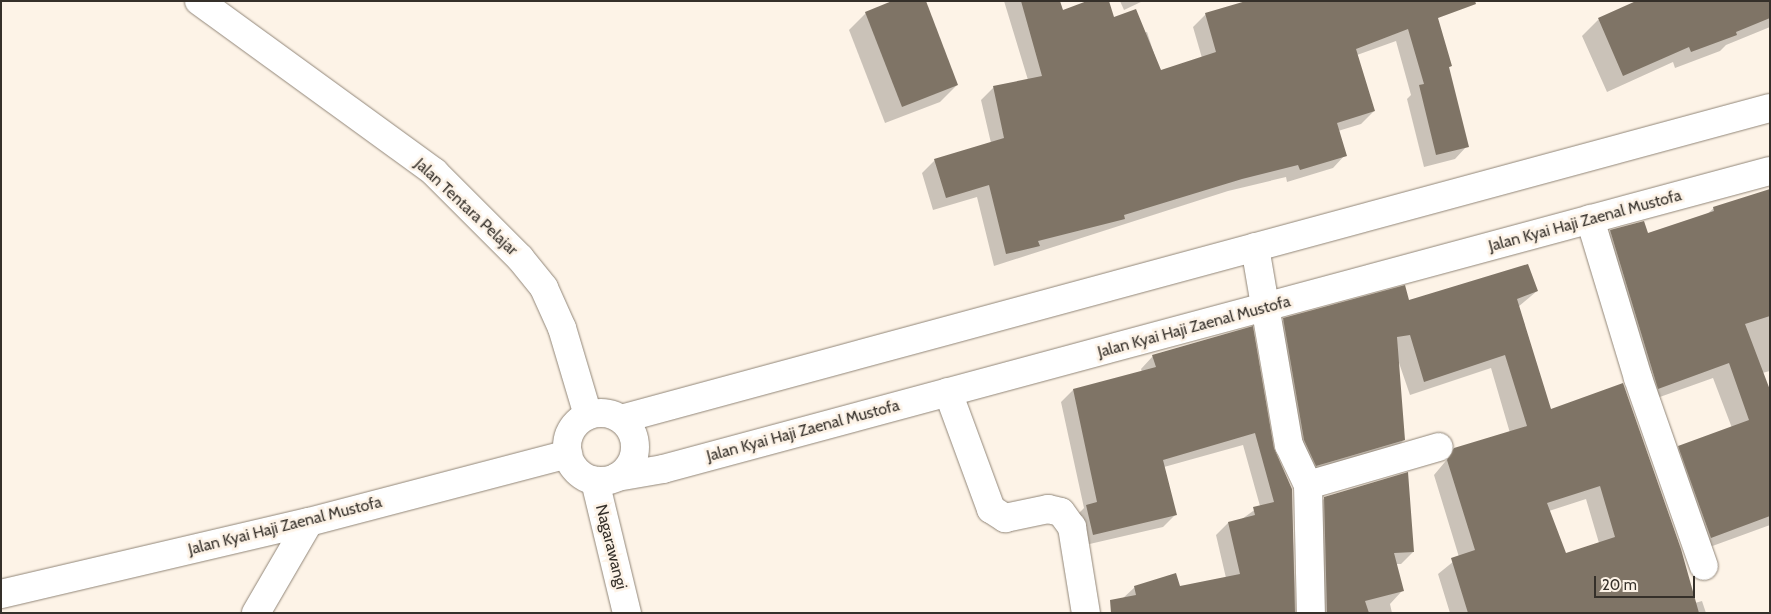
<!DOCTYPE html>
<html>
<head>
<meta charset="utf-8">
<style>
	body { margin:0 }
	#map { position:relative; width:1771px; height:614px; overflow:hidden; background:#fdf3e7; font-family:Cabin,sans-serif }
	div>[style] { position:absolute }
	[style*='--x'] { left:calc(var(--x)*1px); top:calc(var(--y)*1px); width:calc(var(--w)*1px); rotate:calc(var(--a)*1deg) }
	.shadow>* { inset:0; background:#0003 }
	.building>* { inset:0; background:#7f7466 }
	.roads { filter:drop-shadow(0 0 1px #918678) drop-shadow(0 0 1px #918678) }
	.minor>* { height:28px; margin:-14px; padding:0 14px; transform-origin:14px; border-radius:14px; background:#fff }
	.major>* { height:28px; margin:-14px; padding:0 14px; transform-origin:14px; border-radius:14px; background:#fff }
	.major>.ring { margin:-14px; padding:0; box-sizing:content-box; background:none; border:28px solid #fff; border-radius:50% }
	span { translate:-50% -50%; white-space:nowrap; text-align:center; line-height:1.15; -webkit-text-stroke:5px #fdf3e7; paint-order:stroke }
	.street-label { font-size:16px; color:#35302a }
	.frame { position:absolute; inset:0; border:2px solid #35302a; pointer-events:none }
	.scale { position:absolute; left:1594px; top:576px; width:101px; height:22px; box-sizing:border-box; border:2px solid #35302a; border-top:0; padding-left:6px; font-size:15px; line-height:18px; white-space:nowrap; color:#35302a; -webkit-text-stroke:4px #fdf3e7; paint-order:stroke }
</style>
</head>
<body>
<div id="map">
	<div class="shadow">
		<i style="clip-path:polygon(1004px 1px,1059px 1px,1062px 12px,1098px 46px,1147px 32px,1160px 72px,1202px 58px,1193px 27px,1206px 14px,1432px 1px,1451px 66px,1448px 68px,1467px 146px,1455px 159px,1424px 167px,1407px 99px,1411px 95px,1396px 41px,1357px 55px,1374px 111px,1361px 124px,1338px 131px,1345px 155px,1333px 168px,1287px 182px,1286px 177px,1228px 191px,994px 266px,977px 197px,933px 210px,922px 173px,935px 160px,991px 143px,981px 100px,994px 87px,1028px 80px)"></i>
		<i style="clip-path:polygon(1120px 1px,1143px 1px,1124px 10px)"></i>
		<i style="clip-path:polygon(1639px 1px,1770px 1px,1770px 27px,1726px 45px,1720px 51px,1675px 68px,1673px 62px,1607px 92px,1582px 36px,1598px 20px)"></i>
		<i style="clip-path:polygon(866px 13px,957px 85px,940px 102px,885px 123px,849px 30px)"></i>
		<i style="clip-path:polygon(1770px 190px,1770px 371px,1762px 373px,1770px 395px,1770px 525px,1696px 552px,1664px 462px,1679px 447px,1732px 428px,1713px 378px,1643px 403px,1595px 246px,1610px 231px,1643px 223px,1647px 235px,1706px 215px,1714px 208px)"></i>
		<i style="clip-path:polygon(evenodd,1537px 291px,1518px 307px,1550px 411px,1695px 603px,1702px 601px,1706px 613px,1450px 613px,1438px 574px,1459px 557px,1434px 475px,1455px 450px,1510px 433px,1491px 368px,1410px 395px,1398px 360px,1404px 440px,1390px 454px,1302px 480px,1270px 334px,1284px 319px,1409px 302px,1537px 291px,1586px 499px,1599px 543px,1565px 554px,1549px 511px,1586px 499px)"></i>
		<i style="clip-path:polygon(1252px 328px,1272px 448px,1291px 489px,1296px 613px,1126px 613px,1122px 599px,1135px 587px,1179px 587px,1226px 578px,1216px 535px,1228px 523px,1242px 519px,1260px 506px,1243px 445px,1164px 467px,1176px 514px,1163px 527px,1081px 546px,1074px 518px,1084px 508px,1061px 402px,1073px 390px,1142px 372px,1141px 369px,1153px 356px)"></i>
		<i style="clip-path:polygon(1325px 498px,1413px 552px,1401px 564px,1395px 564px,1402px 591px,1390px 604px,1392px 613px,1315px 613px,1312px 510px)"></i>
	</div>
	<div class="building">
		<i style="clip-path:polygon(892px 1px,926px 1px,958px 85px,902px 107px,865px 12px)"></i>
		<i style="clip-path:polygon(1021px 1px,1060px 1px,1063px 10px,1087px 1px,1109px 1px,1114px 17px,1136px 9px,1161px 70px,1216px 52px,1205px 13px,1246px 1px,1475px 1px,1476px 4px,1438px 18px,1452px 66px,1449px 67px,1469px 147px,1436px 155px,1419px 85px,1424px 84px,1408px 29px,1356px 49px,1375px 111px,1337px 123px,1347px 156px,1300px 170px,1298px 165px,1242px 179px,1124px 215px,1125px 219px,1038px 241px,1040px 246px,1006px 254px,989px 185px,946px 198px,934px 159px,1004px 138px,993px 86px,1042px 76px)"></i>
		<i style="clip-path:polygon(1636px 1px,1770px 1px,1770px 18px,1736px 32px,1737px 35px,1691px 52px,1689px 47px,1623px 76px,1598px 18px)"></i>
		<i style="clip-path:polygon(1770px 189px,1770px 316px,1745px 324px,1770px 390px,1770px 516px,1711px 538px,1678px 446px,1749px 420px,1729px 363px,1658px 389px,1610px 230px,1644px 221px,1648px 233px,1714px 211px,1713px 207px)"></i>
		<i style="clip-path:polygon(evenodd,1528px 264px,1538px 291px,1517px 299px,1551px 409px,1623px 383px,1681px 549px,1699px 613px,1468px 613px,1451px 558px,1475px 550px,1447px 460px,1454px 448px,1527px 426px,1505px 355px,1424px 382px,1410px 335px,1397px 337px,1405px 440px,1316px 466px,1304px 440px,1283px 318px,1405px 285px,1409px 300px,1528px 264px,1600px 486px,1615px 537px,1566px 553px,1547px 503px,1600px 486px)"></i>
		<i style="clip-path:polygon(1253px 326px,1274px 448px,1292px 489px,1295px 613px,1111px 613px,1110px 600px,1136px 595px,1134px 586px,1176px 573px,1180px 586px,1240px 574px,1228px 522px,1255px 515px,1253px 507px,1274px 502px,1255px 433px,1163px 460px,1177px 515px,1093px 535px,1086px 505px,1097px 502px,1073px 389px,1156px 367px,1152px 355px)"></i>
		<i style="clip-path:polygon(1408px 472px,1414px 552px,1394px 553px,1404px 591px,1365px 601px,1369px 613px,1327px 613px,1324px 497px)"></i>
	</div>
	<div class="roads">
		<div class="minor">
			<i style="--x:1590;--y:219;--w:166;--a:73.2"></i>
			<i style="--x:1638;--y:378;--w:199;--a:70.7"></i>
			<i style="--x:1255;--y:247;--w:201;--a:80.3"></i>
			<i style="--x:1289;--y:445;--w:44;--a:64.6"></i>
			<i style="--x:1308;--y:485;--w:128;--a:88.7"></i>
			<i style="--x:948;--y:392;--w:125;--a:69.8"></i>
			<i style="--x:991;--y:509;--w:17;--a:33"></i>
			<i style="--x:1005;--y:518;--w:44;--a:-11.8"></i>
			<i style="--x:1048;--y:509;--w:13;--a:13"></i>
			<i style="--x:1061;--y:512;--w:19;--a:54"></i>
			<i style="--x:1072;--y:527;--w:87;--a:80.8"></i>
			<i style="--x:1308;--y:485;--w:136;--a:-16.2"></i>
			<i style="--x:256;--y:613;--w:105;--a:-59.8"></i>
		</div>
		<div class="major">
			<i style="--x:199;--y:1;--w:291;--a:36"></i>
			<i style="--x:434;--y:172;--w:122;--a:45"></i>
			<i style="--x:520;--y:258;--w:38;--a:51"></i>
			<i style="--x:544;--y:288;--w:44;--a:65.8"></i>
			<i style="--x:562;--y:328;--w:91;--a:73.4"></i>
			<i class="ring" style="left:567px;top:413px;width:40px;height:40px"></i>
			<i style="--x:621;--y:419;--w:1190;--a:-15.15"></i>
			<i style="--x:617;--y:477;--w:47;--a:-9.9"></i>
			<i style="--x:663;--y:469;--w:1146;--a:-15.07"></i>
			<i style="--x:595;--y:481;--w:136;--a:76.4"></i>
			<i style="--x:1;--y:594;--w:316;--a:-13.2"></i>
			<i style="--x:309;--y:522;--w:268;--a:-14.7"></i>
		</div>
	</div>
	<div class="street-label">
		<span style="left:466px;top:207px;rotate:43deg">Jalan Tentara Pelajar</span>
		<span style="left:1585px;top:221px;rotate:-15deg">Jalan Kyai Haji Zaenal Mustofa</span>
		<span style="left:1194px;top:327px;rotate:-15deg">Jalan Kyai Haji Zaenal Mustofa</span>
		<span style="left:803px;top:431px;rotate:-15deg">Jalan Kyai Haji Zaenal Mustofa</span>
		<span style="left:285px;top:526px;rotate:-14deg">Jalan Kyai Haji Zaenal Mustofa</span>
		<span style="left:611px;top:547px;rotate:76deg">Nagarawangi</span>
	</div>
	<div class="frame"></div>
	<div class="scale">20 m</div>
</div>
</body>
</html>
